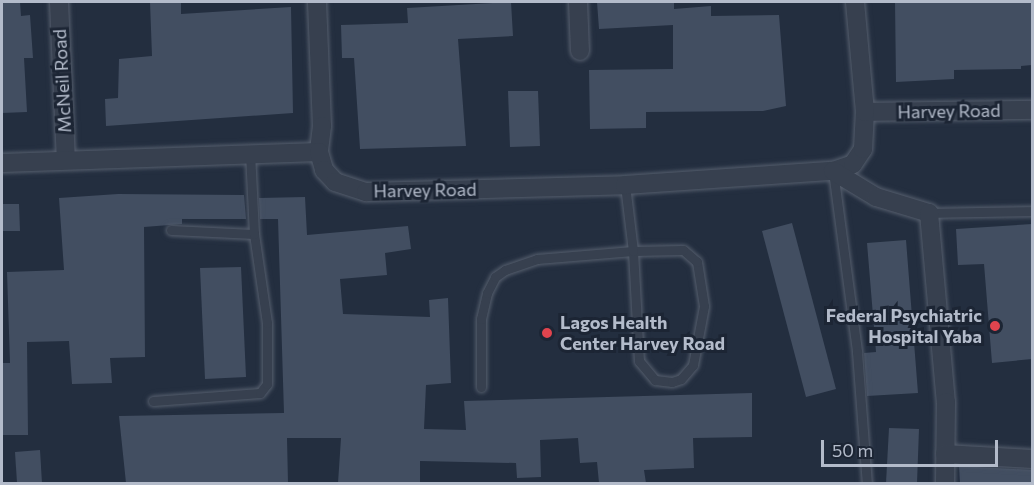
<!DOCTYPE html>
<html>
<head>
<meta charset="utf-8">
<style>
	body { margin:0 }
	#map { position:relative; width:1034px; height:485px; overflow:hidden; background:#232e3f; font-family:Commissioner,sans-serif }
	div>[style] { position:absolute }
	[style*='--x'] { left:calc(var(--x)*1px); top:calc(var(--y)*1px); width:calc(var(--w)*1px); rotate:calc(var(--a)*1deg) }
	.building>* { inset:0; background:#424e61 }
	.roads { filter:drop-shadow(0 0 2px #555e6d) drop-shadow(0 0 2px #555e6d) }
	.service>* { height:9px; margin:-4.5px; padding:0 4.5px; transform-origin:4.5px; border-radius:4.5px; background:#37404f }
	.minor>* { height:18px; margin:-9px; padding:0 9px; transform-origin:9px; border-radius:9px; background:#37404f }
	.dots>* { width:16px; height:16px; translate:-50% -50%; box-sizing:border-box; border:3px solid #1c2534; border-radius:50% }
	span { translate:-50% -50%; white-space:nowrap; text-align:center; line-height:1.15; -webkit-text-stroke:6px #1c2534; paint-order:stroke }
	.street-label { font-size:18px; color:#b3bbca }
	.poi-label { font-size:18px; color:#b3bbca; font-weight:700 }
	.right { translate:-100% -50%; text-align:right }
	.left { translate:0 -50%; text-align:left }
	.frame { position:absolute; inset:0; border:3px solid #b3bbca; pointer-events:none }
	.scale { position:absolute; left:821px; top:440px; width:177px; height:27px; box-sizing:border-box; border:3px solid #b3bbca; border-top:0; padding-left:8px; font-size:18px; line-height:21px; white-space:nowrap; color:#b3bbca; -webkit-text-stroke:4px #1c2534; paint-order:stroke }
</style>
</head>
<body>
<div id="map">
	<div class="building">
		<i style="clip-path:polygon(2px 2px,20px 2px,21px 16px,30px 15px,33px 58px,24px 58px,27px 112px,2px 113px)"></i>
		<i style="clip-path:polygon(150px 2px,181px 2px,181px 14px,291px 7px,293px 113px,106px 126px,105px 99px,118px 98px,119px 59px,152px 56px)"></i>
		<i style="clip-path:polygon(511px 2px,513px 36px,458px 39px,466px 146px,360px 149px,354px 58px,342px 58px,341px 25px,408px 23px,407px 8px)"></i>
		<i style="clip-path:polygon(597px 2px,674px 2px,674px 9px,711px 6px,711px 16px,779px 15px,786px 106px,763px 111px,646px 112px,646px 128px,590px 129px,589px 70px,673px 69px,673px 25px,599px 29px)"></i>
		<i style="clip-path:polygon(895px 2px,1032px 2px,1032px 65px,1021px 66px,1021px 69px,954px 70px,954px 79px,896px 82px)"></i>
		<i style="clip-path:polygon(508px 91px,538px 91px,540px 146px,510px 147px)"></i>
		<i style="clip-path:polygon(118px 194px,244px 195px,246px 219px,182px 219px,182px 224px,144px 227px,145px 357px,110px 358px,112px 383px,72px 384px,69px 341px,27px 342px,28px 435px,2px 435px,2px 363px,10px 363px,7px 272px,64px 270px,59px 198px)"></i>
		<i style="clip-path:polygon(305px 197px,307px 235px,408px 226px,411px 249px,385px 253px,387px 275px,340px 279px,343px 314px,430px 317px,429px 300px,448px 298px,451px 383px,426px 385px,424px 429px,466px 430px,464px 401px,752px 393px,752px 437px,693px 438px,694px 468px,644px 470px,646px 483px,599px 483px,597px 462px,580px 463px,578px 438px,540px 440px,541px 477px,517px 478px,516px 463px,420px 461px,420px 483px,338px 483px,341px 438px,287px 438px,288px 483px,126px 483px,119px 416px,284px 413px,278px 219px,260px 219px,259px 198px)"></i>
		<i style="clip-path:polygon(2px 204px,19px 204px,20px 231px,2px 231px)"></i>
		<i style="clip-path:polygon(792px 223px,836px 389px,806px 397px,762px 231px)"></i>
		<i style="clip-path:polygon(1032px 224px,1032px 359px,992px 363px,984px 264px,958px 265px,956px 229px)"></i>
		<i style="clip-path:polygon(906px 240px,918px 393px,867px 396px,864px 353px,876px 352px,867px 243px)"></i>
		<i style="clip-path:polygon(241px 267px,246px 377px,205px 379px,200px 268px)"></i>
		<i style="clip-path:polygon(889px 428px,919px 429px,917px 483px,886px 483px)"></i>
		<i style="clip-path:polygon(40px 450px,42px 483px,17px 483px,15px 452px)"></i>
		<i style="clip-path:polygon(959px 466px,1032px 470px,1032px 483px,960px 483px)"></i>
	</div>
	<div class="roads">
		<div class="service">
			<i style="--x:833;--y:171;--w:183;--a:82.4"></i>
			<i style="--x:857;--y:352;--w:132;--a:85.7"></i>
			<i style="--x:929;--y:213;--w:103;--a:-1.1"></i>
			<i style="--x:171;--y:230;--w:83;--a:2.8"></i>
			<i style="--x:481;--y:387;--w:68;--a:-90"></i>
			<i style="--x:481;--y:319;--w:27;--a:-77"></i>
			<i style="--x:487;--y:293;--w:18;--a:-63"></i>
			<i style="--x:495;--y:277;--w:12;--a:-35"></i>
			<i style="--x:505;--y:270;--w:34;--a:-19"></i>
			<i style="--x:537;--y:259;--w:96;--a:-4.8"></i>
			<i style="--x:633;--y:251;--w:110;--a:86.9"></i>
			<i style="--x:639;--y:361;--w:25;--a:50"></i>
			<i style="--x:655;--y:380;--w:17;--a:7"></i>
			<i style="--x:672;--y:382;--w:9;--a:-18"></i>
			<i style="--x:681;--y:379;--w:18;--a:-49"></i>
			<i style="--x:693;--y:365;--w:60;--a:-79.4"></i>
			<i style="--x:704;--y:306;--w:45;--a:-99"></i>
			<i style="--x:697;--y:262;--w:18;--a:-139"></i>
			<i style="--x:683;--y:250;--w:50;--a:178.9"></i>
			<i style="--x:633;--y:251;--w:66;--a:-96.9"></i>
			<i style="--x:153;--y:401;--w:107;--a:-4.3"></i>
			<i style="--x:260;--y:393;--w:11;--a:-52"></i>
			<i style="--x:267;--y:384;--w:61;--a:-90"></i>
			<i style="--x:267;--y:323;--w:90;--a:-98.3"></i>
			<i style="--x:254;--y:234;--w:81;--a:-92.8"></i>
		</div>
		<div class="minor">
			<i style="--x:59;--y:2;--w:158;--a:87.5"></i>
			<i style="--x:317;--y:2;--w:124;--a:87.7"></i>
			<i style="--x:322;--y:126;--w:26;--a:97"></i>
			<i style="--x:578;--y:2;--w:49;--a:87.7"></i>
			<i style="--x:865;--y:112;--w:167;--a:-0.7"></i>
			<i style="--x:2;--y:163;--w:317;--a:-2"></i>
			<i style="--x:319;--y:152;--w:19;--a:74"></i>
			<i style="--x:324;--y:170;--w:16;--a:47"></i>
			<i style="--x:335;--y:182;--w:33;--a:18"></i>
			<i style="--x:366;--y:192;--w:259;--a:-1.5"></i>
			<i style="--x:625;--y:185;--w:208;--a:-3.9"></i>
			<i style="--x:833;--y:171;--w:21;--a:-19"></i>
			<i style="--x:853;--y:164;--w:18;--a:-56"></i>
			<i style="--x:863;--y:149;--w:37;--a:-87"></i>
			<i style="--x:865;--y:112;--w:110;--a:-95.2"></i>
			<i style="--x:833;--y:171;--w:50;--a:31.2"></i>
			<i style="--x:876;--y:197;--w:55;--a:16.8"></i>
			<i style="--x:929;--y:213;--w:190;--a:84.9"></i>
			<i style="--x:946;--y:402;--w:82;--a:90.7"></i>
			<i style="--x:945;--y:454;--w:87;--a:3.3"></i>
		</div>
	</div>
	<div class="dots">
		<i style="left:995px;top:326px;background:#e0444e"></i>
		<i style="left:547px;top:333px;background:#e0444e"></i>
	</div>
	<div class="street-label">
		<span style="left:62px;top:81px;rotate:-93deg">McNeil Road</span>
		<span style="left:949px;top:111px;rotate:-1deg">Harvey Road</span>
		<span style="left:425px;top:190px;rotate:-1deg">Harvey Road</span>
	</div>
	<div class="poi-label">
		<span class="right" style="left:982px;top:326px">Federal Psychiatric<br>Hospital Yaba</span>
		<span class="left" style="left:560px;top:333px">Lagos Health<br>Center Harvey Road</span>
	</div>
	<div class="frame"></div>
	<div class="scale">50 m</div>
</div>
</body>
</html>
